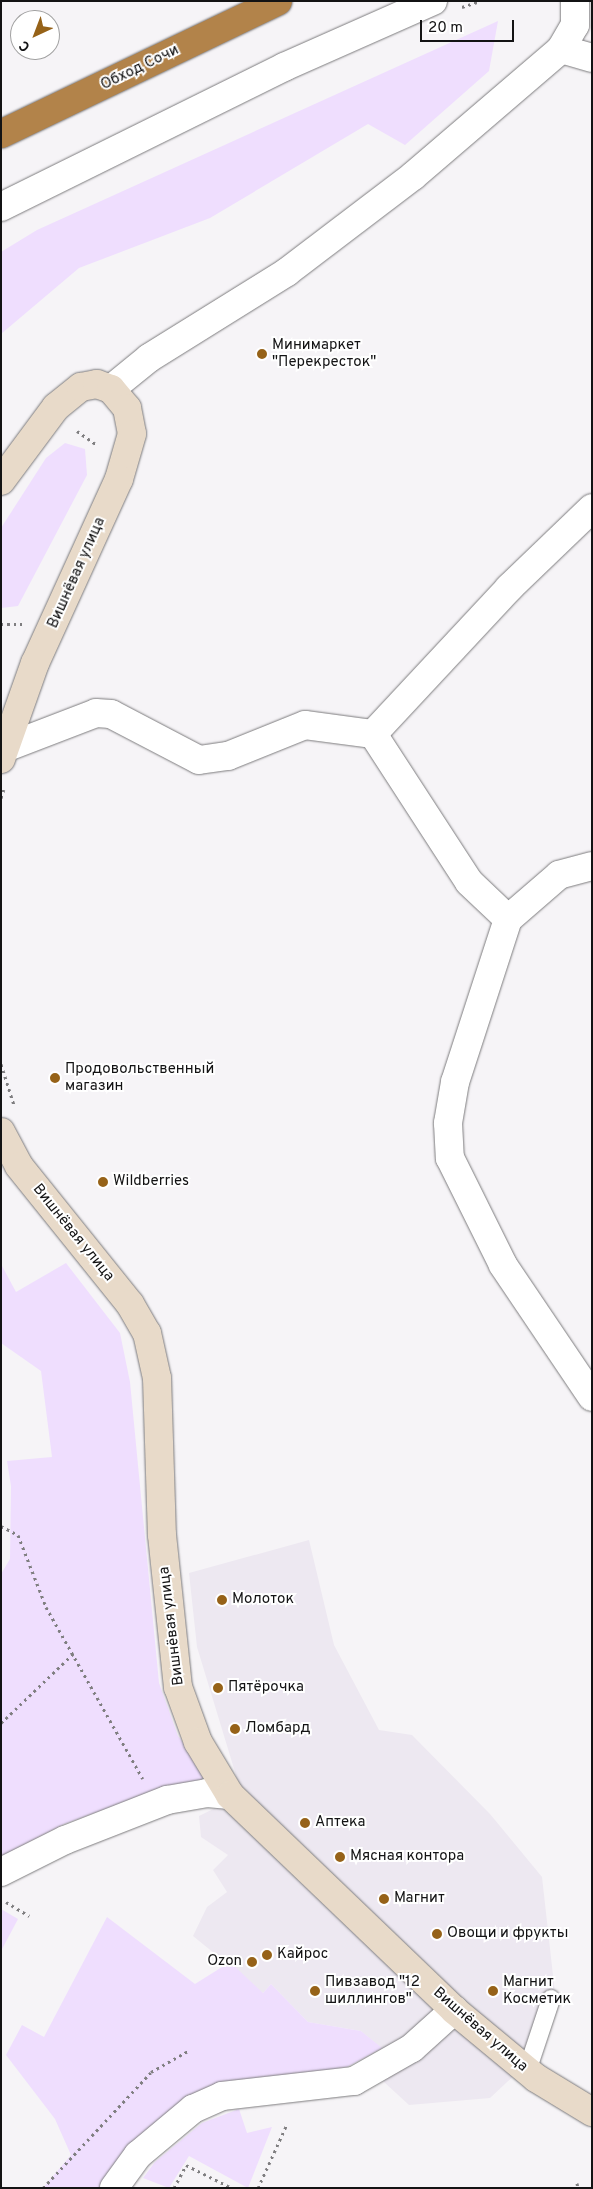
<!DOCTYPE html>
<html>
<head>
<meta charset="utf-8">
<style>
	body { margin:0 }
	#map { position:relative; width:593px; height:2189px; overflow:hidden; background:#f6f4f7; font-family:Overpass,sans-serif }
	div>[style] { position:absolute }
	[style*='--x'] { left:calc(var(--x)*1px); top:calc(var(--y)*1px); width:calc(var(--w)*1px); rotate:calc(var(--a)*1deg) }
	.built>* { inset:0; background:#ede8f1 }
	.green>* { inset:0; background:#efdefe }
	.path>* { height:3px; margin-top:-1.5px; transform-origin:0; background:repeating-linear-gradient(90deg,#7f7e80 0 2.5px,transparent 0 6.5px) }
	.roads { filter:drop-shadow(0 0 1px #7c7b7d) drop-shadow(0 0 1px #7c7b7d) }
	.lane>* { height:18px; margin:-9px; padding:0 9px; transform-origin:9px; border-radius:9px; background:#fff }
	.street>* { height:28px; margin:-14px; padding:0 14px; transform-origin:14px; border-radius:14px; background:#fff }
	.secondary>* { height:28px; margin:-14px; padding:0 14px; transform-origin:14px; border-radius:14px; background:#e8dac9 }
	.highway>* { height:28px; margin:-14px; padding:0 14px; transform-origin:14px; border-radius:14px; background:#b2834a }
	.dots>* { width:14px; height:14px; translate:-50% -50%; box-sizing:border-box; border:2px solid #fff; border-radius:50% }
	span { translate:-50% -50%; white-space:nowrap; text-align:center; line-height:1.15; -webkit-text-stroke:4px #fff; paint-order:stroke }
	.street-label { font-size:15px; color:#131314 }
	.poi-label { font-size:15px; color:#131314 }
	.left { translate:0 -50%; text-align:left }
	.right { translate:-100% -50%; text-align:right }
	.frame { position:absolute; inset:0; border:2px solid #131314; pointer-events:none }
	.north { position:absolute; left:10px; top:10px; width:50px; height:50px; box-sizing:border-box; background:#fff; border:1px solid #a1a1a1; border-radius:50%; rotate:223deg; font-size:14px; font-weight:700; line-height:20px; text-align:center; color:#131314 }
	.north::after { content:''; display:block; margin:auto; width:18px; height:22px; background:#966218; clip-path:polygon(50% 0,100% 100%,50% 72%,0 100%) }
	.scale { position:absolute; left:420px; top:20px; width:94px; height:22px; box-sizing:border-box; border:2px solid #131314; border-top:0; padding-left:6px; font-size:15px; line-height:18px; white-space:nowrap; color:#131314; -webkit-text-stroke:4px #fff; paint-order:stroke }
</style>
</head>
<body>
<div id="map">
	<div class="built">
		<i style="clip-path:polygon(309px 1540px,334px 1645px,379px 1730px,412px 1735px,490px 1814px,542px 1877px,557px 2011px,538px 2053px,490px 2098px,409px 2105px,360px 2060px,381px 2048px,361px 2031px,308px 2022px,271px 1984px,263px 1993px,193px 1936px,207px 1907px,227px 1892px,213px 1870px,228px 1855px,201px 1837px,199px 1816px,242px 1795px,197px 1647px,189px 1573px)"></i>
	</div>
	<div class="green">
		<i style="clip-path:polygon(498px 21px,489px 71px,405px 145px,368px 124px,210px 218px,79px 268px,1px 334px,1px 252px,37px 230px)"></i>
		<i style="clip-path:polygon(65px 443px,85px 449px,87px 475px,18px 606px,1px 608px,1px 528px,46px 458px)"></i>
		<i style="clip-path:polygon(66px 1263px,120px 1333px,130px 1382px,159px 1683px,178px 1736px,216px 1785px,139px 1797px,64px 1824px,1px 1857px,1px 1574px,10px 1559px,11px 1486px,7px 1461px,52px 1457px,41px 1371px,1px 1343px,1px 1264px,16px 1292px)"></i>
		<i style="clip-path:polygon(1px 1909px,18px 1919px,1px 1951px)"></i>
		<i style="clip-path:polygon(107px 1917px,195px 1984px,230px 1962px,263px 1993px,271px 1984px,308px 2022px,361px 2031px,382px 2048px,347px 2067px,258px 2082px,130px 2145px,99px 2188px,43px 2188px,71px 2155px,55px 2119px,6px 2055px,22px 2025px,44px 2037px)"></i>
		<i style="clip-path:polygon(239px 2109px,247px 2133px,272px 2127px,248px 2188px,189px 2156px,169px 2188px,143px 2178px,155px 2162px,202px 2123px)"></i>
	</div>
	<div class="path">
		<i style="--x:462;--y:7;--w:19;--a:-18"></i>
		<i style="--x:77;--y:431;--w:24;--a:35"></i>
		<i style="--x:1;--y:624;--w:21;--a:0"></i>
		<i style="--x:1;--y:798;--w:9;--a:-72"></i>
		<i style="--x:1;--y:1064;--w:43;--a:72.4"></i>
		<i style="--x:1;--y:1526;--w:19;--a:28"></i>
		<i style="--x:18;--y:1535;--w:77;--a:68.7"></i>
		<i style="--x:46;--y:1607;--w:197;--a:60.6"></i>
		<i style="--x:1;--y:1723;--w:100;--a:-43.8"></i>
		<i style="--x:6;--y:1902;--w:27;--a:31"></i>
		<i style="--x:577;--y:2183;--w:5;--a:79"></i>
		<i style="--x:43;--y:2188;--w:158;--a:-47"></i>
		<i style="--x:151;--y:2072;--w:43;--a:-29.6"></i>
		<i style="--x:174;--y:2188;--w:26;--a:-62"></i>
		<i style="--x:186;--y:2165;--w:51;--a:26.6"></i>
		<i style="--x:258;--y:2188;--w:70;--a:-65.6"></i>
	</div>
	<div class="roads">
		<div class="lane">
			<i style="--x:527;--y:2071;--w:76;--a:-71.6"></i>
		</div>
		<div class="street">
			<i style="--x:561;--y:49;--w:32;--a:16"></i>
			<i style="--x:1;--y:207;--w:316;--a:-26.3"></i>
			<i style="--x:284;--y:67;--w:163;--a:-23.9"></i>
			<i style="--x:111;--y:389;--w:49;--a:-39.2"></i>
			<i style="--x:149;--y:358;--w:163;--a:-31.9"></i>
			<i style="--x:287;--y:272;--w:158;--a:-37.3"></i>
			<i style="--x:413;--y:176;--w:195;--a:-40.6"></i>
			<i style="--x:561;--y:49;--w:28;--a:-60"></i>
			<i style="--x:575;--y:25;--w:24;--a:-90"></i>
			<i style="--x:373;--y:734;--w:200;--a:-47"></i>
			<i style="--x:509;--y:588;--w:115;--a:-43.9"></i>
			<i style="--x:5;--y:748;--w:97;--a:-21"></i>
			<i style="--x:96;--y:713;--w:15;--a:4"></i>
			<i style="--x:111;--y:714;--w:99;--a:27.6"></i>
			<i style="--x:199;--y:760;--w:29;--a:-8"></i>
			<i style="--x:228;--y:756;--w:83;--a:-21.9"></i>
			<i style="--x:305;--y:725;--w:69;--a:7.5"></i>
			<i style="--x:373;--y:734;--w:176;--a:57"></i>
			<i style="--x:469;--y:882;--w:54;--a:43.5"></i>
			<i style="--x:592;--y:866;--w:34;--a:165"></i>
			<i style="--x:559;--y:875;--w:67;--a:139.2"></i>
			<i style="--x:508;--y:919;--w:171;--a:108"></i>
			<i style="--x:455;--y:1082;--w:42;--a:99.7"></i>
			<i style="--x:448;--y:1123;--w:35;--a:87"></i>
			<i style="--x:450;--y:1158;--w:119;--a:63.6"></i>
			<i style="--x:503;--y:1265;--w:159;--a:56"></i>
			<i style="--x:1;--y:1872;--w:72;--a:-26.6"></i>
			<i style="--x:65;--y:1840;--w:110;--a:-21.4"></i>
			<i style="--x:167;--y:1800;--w:41;--a:-9.9"></i>
			<i style="--x:207;--y:1793;--w:23;--a:5"></i>
			<i style="--x:114;--y:2188;--w:41;--a:-54"></i>
			<i style="--x:138;--y:2155;--w:72;--a:-39.9"></i>
			<i style="--x:193;--y:2109;--w:32;--a:-24"></i>
			<i style="--x:222;--y:2096;--w:133;--a:-6.5"></i>
			<i style="--x:354;--y:2081;--w:67;--a:-29.6"></i>
			<i style="--x:412;--y:2048;--w:57;--a:-42.1"></i>
		</div>
		<div class="secondary">
			<i style="--x:1;--y:481;--w:92;--a:-53.4"></i>
			<i style="--x:56;--y:407;--w:32;--a:-39"></i>
			<i style="--x:81;--y:387;--w:16;--a:-11"></i>
			<i style="--x:97;--y:384;--w:15;--a:20"></i>
			<i style="--x:111;--y:389;--w:25;--a:50"></i>
			<i style="--x:127;--y:408;--w:26;--a:79"></i>
			<i style="--x:132;--y:434;--w:47;--a:106.1"></i>
			<i style="--x:119;--y:479;--w:202;--a:114.5"></i>
			<i style="--x:35;--y:663;--w:102;--a:109.5"></i>
			<i style="--x:1;--y:1132;--w:38;--a:62"></i>
			<i style="--x:19;--y:1166;--w:177;--a:51.2"></i>
			<i style="--x:130;--y:1304;--w:34;--a:60"></i>
			<i style="--x:147;--y:1333;--w:46;--a:77.5"></i>
			<i style="--x:157;--y:1378;--w:157;--a:88.2"></i>
			<i style="--x:162;--y:1535;--w:153;--a:84"></i>
			<i style="--x:178;--y:1687;--w:59;--a:70"></i>
			<i style="--x:198;--y:1742;--w:62;--a:58.9"></i>
			<i style="--x:230;--y:1795;--w:310;--a:43.8"></i>
			<i style="--x:454;--y:2010;--w:107;--a:39.7"></i>
			<i style="--x:536;--y:2078;--w:66;--a:31.3"></i>
		</div>
		<div class="highway">
			<i style="--x:1;--y:134;--w:307;--a:-25.6"></i>
		</div>
	</div>
	<div class="dots">
		<i style="left:262px;top:354px;background:#966218"></i>
		<i style="left:55px;top:1078px;background:#966218"></i>
		<i style="left:103px;top:1182px;background:#966218"></i>
		<i style="left:222px;top:1600px;background:#966218"></i>
		<i style="left:218px;top:1688px;background:#966218"></i>
		<i style="left:235px;top:1729px;background:#966218"></i>
		<i style="left:305px;top:1823px;background:#966218"></i>
		<i style="left:340px;top:1857px;background:#966218"></i>
		<i style="left:384px;top:1899px;background:#966218"></i>
		<i style="left:437px;top:1934px;background:#966218"></i>
		<i style="left:267px;top:1955px;background:#966218"></i>
		<i style="left:252px;top:1962px;background:#966218"></i>
		<i style="left:315px;top:1991px;background:#966218"></i>
		<i style="left:493px;top:1991px;background:#966218"></i>
	</div>
	<div class="street-label">
		<span style="left:140px;top:68px;rotate:-26deg">Обход Сочи</span>
		<span style="left:77px;top:573px;rotate:-66deg">Вишнёвая улица</span>
		<span style="left:73px;top:1233px;rotate:51deg">Вишнёвая улица</span>
		<span style="left:172px;top:1626px;rotate:-97deg">Вишнёвая улица</span>
		<span style="left:480px;top:2030px;rotate:41deg">Вишнёвая улица</span>
	</div>
	<div class="poi-label">
		<span class="left" style="left:272px;top:354px">Минимаркет<br>"Перекресток"</span>
		<span class="left" style="left:65px;top:1078px">Продовольственный<br>магазин</span>
		<span class="left" style="left:113px;top:1182px">Wildberries</span>
		<span class="left" style="left:232px;top:1600px">Молоток</span>
		<span class="left" style="left:228px;top:1688px">Пятёрочка</span>
		<span class="left" style="left:245px;top:1729px">Ломбард</span>
		<span class="left" style="left:315px;top:1823px">Аптека</span>
		<span class="left" style="left:350px;top:1857px">Мясная контора</span>
		<span class="left" style="left:394px;top:1899px">Магнит</span>
		<span class="left" style="left:447px;top:1934px">Овощи и фрукты</span>
		<span class="left" style="left:277px;top:1955px">Кайрос</span>
		<span class="right" style="left:242px;top:1962px">Ozon</span>
		<span class="left" style="left:325px;top:1991px">Пивзавод "12<br>шиллингов"</span>
		<span class="left" style="left:503px;top:1991px">Магнит<br>Косметик</span>
	</div>
	<div class="frame"></div>
	<div class="north">С</div>
	<div class="scale">20 m</div>
</div>
</body>
</html>
